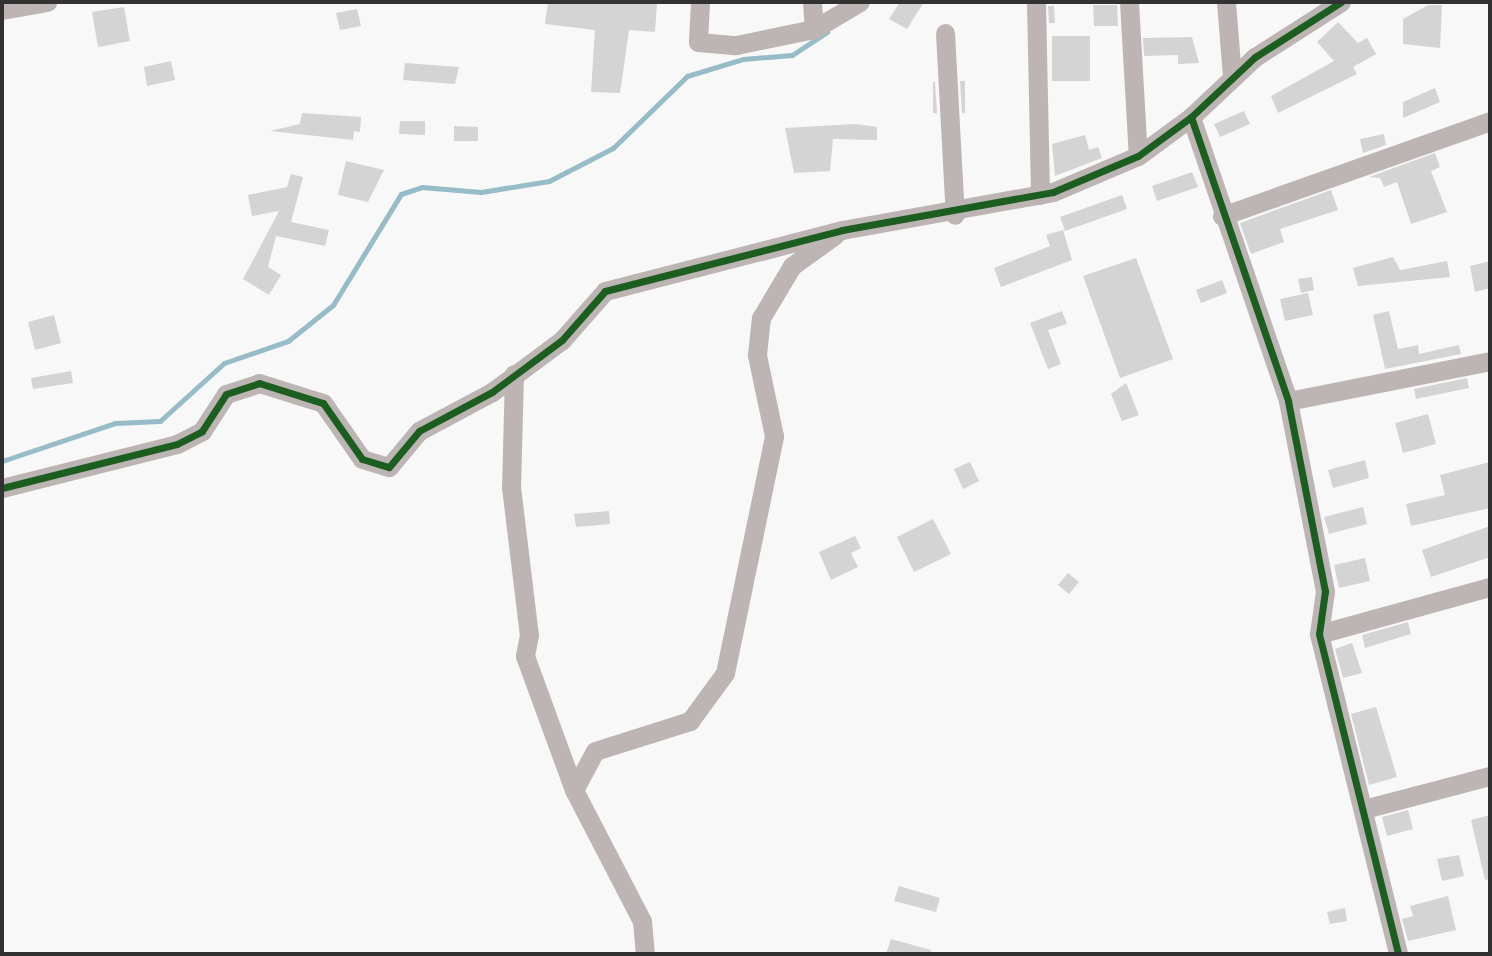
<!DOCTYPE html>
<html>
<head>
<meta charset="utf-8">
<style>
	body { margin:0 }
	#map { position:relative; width:1492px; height:956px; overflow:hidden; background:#f8f8f8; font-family:Poppins,sans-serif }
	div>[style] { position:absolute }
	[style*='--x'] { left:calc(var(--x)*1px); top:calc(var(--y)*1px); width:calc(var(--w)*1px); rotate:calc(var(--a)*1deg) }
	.stream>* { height:5px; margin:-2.5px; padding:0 2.5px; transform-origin:2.5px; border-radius:2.5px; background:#96bcc7 }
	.building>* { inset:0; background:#d5d4d4 }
	.street>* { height:19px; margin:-9.5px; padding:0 9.5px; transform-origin:9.5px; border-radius:9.5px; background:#bcb5b3 }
	.cycleway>* { height:7px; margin:-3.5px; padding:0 3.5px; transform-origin:3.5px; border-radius:3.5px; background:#1b5e20 }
	span { translate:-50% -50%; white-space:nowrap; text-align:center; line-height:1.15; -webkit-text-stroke:7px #f7f7f9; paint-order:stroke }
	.frame { position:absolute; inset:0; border:4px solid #323232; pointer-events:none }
</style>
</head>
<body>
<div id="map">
	<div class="stream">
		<i style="--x:2;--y:461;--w:119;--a:-18.6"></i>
		<i style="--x:115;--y:423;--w:45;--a:-2.5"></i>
		<i style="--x:160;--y:421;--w:86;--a:-42.2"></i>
		<i style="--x:224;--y:363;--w:68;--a:-19"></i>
		<i style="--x:288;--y:341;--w:58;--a:-38.7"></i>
		<i style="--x:333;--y:305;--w:130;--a:-58.5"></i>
		<i style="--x:401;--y:194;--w:22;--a:-18"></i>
		<i style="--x:422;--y:187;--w:59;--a:4.8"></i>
		<i style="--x:481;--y:192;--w:69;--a:-9.2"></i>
		<i style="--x:549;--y:181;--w:72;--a:-27.3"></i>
		<i style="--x:613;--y:148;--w:103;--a:-44.2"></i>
		<i style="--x:687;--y:76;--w:59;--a:-16.9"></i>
		<i style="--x:743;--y:59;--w:49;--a:-4.7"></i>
		<i style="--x:792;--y:55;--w:42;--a:-33.3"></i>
	</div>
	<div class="building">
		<i style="clip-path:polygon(548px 2px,657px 4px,655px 32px,629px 30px,620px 93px,591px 92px,595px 30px,545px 24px)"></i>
		<i style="clip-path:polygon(900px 2px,924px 2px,907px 29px,889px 19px)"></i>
		<i style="clip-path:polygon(1093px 5px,1117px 5px,1118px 26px,1094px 26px)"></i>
		<i style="clip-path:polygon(1428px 5px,1442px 5px,1440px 48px,1403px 44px,1403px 19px)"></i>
		<i style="clip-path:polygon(1048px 6px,1054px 6px,1055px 23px,1049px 23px)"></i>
		<i style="clip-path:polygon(124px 7px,130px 41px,98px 47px,92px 12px)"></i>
		<i style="clip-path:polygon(357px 9px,361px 26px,340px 30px,336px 13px)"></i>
		<i style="clip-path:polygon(1338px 22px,1358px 43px,1367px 38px,1376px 54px,1353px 67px,1357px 74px,1278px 113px,1271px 96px,1334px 61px,1317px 42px)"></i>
		<i style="clip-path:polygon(1052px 36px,1090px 36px,1090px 81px,1052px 81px)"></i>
		<i style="clip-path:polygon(1192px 37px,1199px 63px,1178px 64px,1178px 55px,1144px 56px,1143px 38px)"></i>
		<i style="clip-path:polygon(171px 61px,175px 80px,147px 86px,144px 67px)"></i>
		<i style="clip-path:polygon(405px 63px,459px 67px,455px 84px,403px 80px)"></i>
		<i style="clip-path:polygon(960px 81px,965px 81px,965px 113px,962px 113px)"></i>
		<i style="clip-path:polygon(933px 82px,935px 82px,937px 113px,933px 113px)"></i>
		<i style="clip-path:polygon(1435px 88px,1440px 102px,1403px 118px,1403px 102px)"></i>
		<i style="clip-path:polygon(1244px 111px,1250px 124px,1220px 137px,1214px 124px)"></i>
		<i style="clip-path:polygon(302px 113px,361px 117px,360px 132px,354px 131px,353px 140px,270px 131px,300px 124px)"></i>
		<i style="clip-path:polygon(400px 121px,425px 121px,425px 135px,399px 134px)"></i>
		<i style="clip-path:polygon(855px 124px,877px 127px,877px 140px,833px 139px,830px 171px,794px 173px,785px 128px)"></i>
		<i style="clip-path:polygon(454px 126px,478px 127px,478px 141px,454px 141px)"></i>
		<i style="clip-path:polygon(1384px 134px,1386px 145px,1363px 153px,1360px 139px)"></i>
		<i style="clip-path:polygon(1085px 135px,1089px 150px,1098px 147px,1102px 158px,1055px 176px,1052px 144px)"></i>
		<i style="clip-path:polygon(1435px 153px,1440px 167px,1431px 171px,1447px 212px,1411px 224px,1397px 182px,1384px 187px,1380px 178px,1369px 177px)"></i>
		<i style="clip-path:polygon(346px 161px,384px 170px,368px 202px,338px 195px)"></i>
		<i style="clip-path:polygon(1192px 172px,1198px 187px,1157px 201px,1152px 186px)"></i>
		<i style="clip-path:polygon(291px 174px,303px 177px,291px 222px,329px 230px,325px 246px,276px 236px,268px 267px,281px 275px,269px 295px,243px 279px,279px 211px,252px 216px,248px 195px,287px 187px)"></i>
		<i style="clip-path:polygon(1331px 190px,1338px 210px,1280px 229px,1284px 242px,1251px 254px,1240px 223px)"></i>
		<i style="clip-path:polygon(1122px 195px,1127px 209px,1065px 231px,1060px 217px)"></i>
		<i style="clip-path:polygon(1063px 230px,1072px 260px,1001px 287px,994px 268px,1050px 246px,1046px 235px)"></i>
		<i style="clip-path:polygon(1393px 257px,1400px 270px,1447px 261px,1450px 277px,1358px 286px,1353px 268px)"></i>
		<i style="clip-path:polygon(1136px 258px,1173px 359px,1120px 378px,1083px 276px)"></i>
		<i style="clip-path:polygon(1490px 261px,1490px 288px,1475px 292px,1470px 266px)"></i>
		<i style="clip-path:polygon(1312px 277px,1314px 290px,1301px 293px,1298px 279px)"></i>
		<i style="clip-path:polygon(1222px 280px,1227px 293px,1201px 303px,1196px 290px)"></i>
		<i style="clip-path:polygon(1308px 293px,1313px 315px,1285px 321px,1280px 299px)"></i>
		<i style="clip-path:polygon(1062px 311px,1067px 324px,1048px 330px,1061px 364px,1048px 369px,1030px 323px)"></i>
		<i style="clip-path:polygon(1389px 311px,1398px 349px,1418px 345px,1419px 354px,1459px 345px,1461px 354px,1385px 369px,1373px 315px)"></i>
		<i style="clip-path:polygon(54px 315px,61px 343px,35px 350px,28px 322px)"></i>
		<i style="clip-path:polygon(71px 371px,73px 383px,33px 389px,31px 378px)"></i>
		<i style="clip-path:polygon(1467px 378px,1469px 388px,1416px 399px,1414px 389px)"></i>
		<i style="clip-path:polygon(1126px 383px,1139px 415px,1122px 421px,1111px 394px)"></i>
		<i style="clip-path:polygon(1428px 414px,1436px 444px,1403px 453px,1395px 423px)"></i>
		<i style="clip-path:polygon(1365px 460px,1369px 478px,1333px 488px,1328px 470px)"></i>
		<i style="clip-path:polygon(970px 462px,979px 481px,963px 489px,954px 469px)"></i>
		<i style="clip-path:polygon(1490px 462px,1490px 508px,1411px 526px,1406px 504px,1445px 495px,1440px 475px)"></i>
		<i style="clip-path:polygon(1363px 507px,1367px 524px,1329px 534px,1324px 517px)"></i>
		<i style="clip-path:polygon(609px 511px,610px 524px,576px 527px,574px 514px)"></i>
		<i style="clip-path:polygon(933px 519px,951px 554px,914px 572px,897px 537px)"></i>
		<i style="clip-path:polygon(1490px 526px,1490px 557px,1431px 577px,1422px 550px)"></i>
		<i style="clip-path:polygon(855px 536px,861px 548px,851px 553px,858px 567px,831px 580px,819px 552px)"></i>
		<i style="clip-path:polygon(1365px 558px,1370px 581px,1339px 588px,1334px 565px)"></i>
		<i style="clip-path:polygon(1068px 573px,1079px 582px,1069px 594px,1058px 585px)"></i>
		<i style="clip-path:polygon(1408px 622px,1411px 634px,1365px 648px,1362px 635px)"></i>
		<i style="clip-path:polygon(1352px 643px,1362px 673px,1343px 678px,1335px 649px)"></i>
		<i style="clip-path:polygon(1376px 707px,1397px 777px,1369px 785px,1351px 714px)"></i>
		<i style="clip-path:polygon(1408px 810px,1413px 829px,1387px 836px,1382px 817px)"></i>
		<i style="clip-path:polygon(1490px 815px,1490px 879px,1485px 880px,1471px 820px)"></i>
		<i style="clip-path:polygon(1459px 855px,1464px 876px,1442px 881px,1437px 859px)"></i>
		<i style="clip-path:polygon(899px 886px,940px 898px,936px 912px,894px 901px)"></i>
		<i style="clip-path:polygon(1448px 896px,1456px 930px,1408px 941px,1402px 919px,1413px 916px,1410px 906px)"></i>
		<i style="clip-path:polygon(1345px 908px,1347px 921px,1330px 924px,1327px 912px)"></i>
		<i style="clip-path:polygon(891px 939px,931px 950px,931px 954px,886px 954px)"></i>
	</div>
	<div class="street">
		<i style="--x:700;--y:2;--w:40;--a:92.9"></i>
		<i style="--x:698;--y:42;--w:38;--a:5"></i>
		<i style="--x:736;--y:45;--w:80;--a:-11.6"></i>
		<i style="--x:814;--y:29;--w:53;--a:-30.4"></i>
		<i style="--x:812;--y:2;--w:27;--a:86"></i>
		<i style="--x:1036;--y:2;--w:193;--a:88.8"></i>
		<i style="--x:1129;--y:2;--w:154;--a:86.7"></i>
		<i style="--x:1226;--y:2;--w:74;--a:85.4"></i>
		<i style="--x:2;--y:10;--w:46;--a:-10.1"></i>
		<i style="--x:945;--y:33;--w:182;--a:86.9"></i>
		<i style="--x:1191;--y:117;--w:300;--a:71.1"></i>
		<i style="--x:1288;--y:401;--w:194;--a:79"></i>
		<i style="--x:1325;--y:591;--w:43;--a:97.9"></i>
		<i style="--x:1319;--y:634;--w:330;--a:76.1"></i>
		<i style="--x:1222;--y:216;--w:284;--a:-19.5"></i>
		<i style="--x:514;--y:374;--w:113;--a:91.5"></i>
		<i style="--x:511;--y:487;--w:149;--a:83.1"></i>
		<i style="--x:529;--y:635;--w:21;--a:101"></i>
		<i style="--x:525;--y:656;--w:143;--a:69.9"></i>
		<i style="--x:574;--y:790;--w:148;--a:62.6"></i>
		<i style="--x:642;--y:921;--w:33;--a:85"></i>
		<i style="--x:1288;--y:401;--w:206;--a:-11.2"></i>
		<i style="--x:2;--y:488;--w:180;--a:-14.1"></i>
		<i style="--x:177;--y:444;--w:28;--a:-27"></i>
		<i style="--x:202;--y:431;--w:44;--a:-57"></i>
		<i style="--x:226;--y:394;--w:35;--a:-18"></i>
		<i style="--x:259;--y:383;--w:67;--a:17.4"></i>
		<i style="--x:323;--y:403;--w:68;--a:55.1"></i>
		<i style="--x:362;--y:459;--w:28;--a:17"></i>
		<i style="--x:389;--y:467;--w:47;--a:-50.2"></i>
		<i style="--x:419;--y:431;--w:83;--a:-28.1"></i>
		<i style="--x:492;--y:392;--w:87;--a:-36.6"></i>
		<i style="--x:562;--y:340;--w:65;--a:-48.7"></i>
		<i style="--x:605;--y:291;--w:245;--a:-14.4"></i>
		<i style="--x:842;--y:230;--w:214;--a:-10.2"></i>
		<i style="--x:1053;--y:192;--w:92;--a:-23"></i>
		<i style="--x:1138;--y:156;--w:66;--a:-36.3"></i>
		<i style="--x:1191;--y:117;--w:88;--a:-43.2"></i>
		<i style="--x:1255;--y:57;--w:102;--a:-32.6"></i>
		<i style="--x:1319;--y:634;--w:177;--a:-15.4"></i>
		<i style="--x:574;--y:790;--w:44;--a:-61.7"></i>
		<i style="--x:595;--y:751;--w:100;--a:-17.5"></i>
		<i style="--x:690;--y:721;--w:59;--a:-53.9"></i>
		<i style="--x:725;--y:673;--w:242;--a:-78.3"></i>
		<i style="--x:774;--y:436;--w:83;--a:-101.9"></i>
		<i style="--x:757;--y:355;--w:37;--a:-84"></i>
		<i style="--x:761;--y:318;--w:61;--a:-59.2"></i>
		<i style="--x:792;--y:266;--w:53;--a:-35.8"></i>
		<i style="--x:1364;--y:809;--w:130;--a:-14.7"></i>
	</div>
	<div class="cycleway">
		<i style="--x:1191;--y:117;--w:300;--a:71.1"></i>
		<i style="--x:1288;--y:401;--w:194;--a:79"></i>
		<i style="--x:1325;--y:591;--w:43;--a:97.9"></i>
		<i style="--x:1319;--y:634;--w:330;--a:76.1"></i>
		<i style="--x:2;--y:488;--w:180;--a:-14.1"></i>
		<i style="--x:177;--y:444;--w:28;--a:-27"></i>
		<i style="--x:202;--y:431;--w:44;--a:-57"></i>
		<i style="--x:226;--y:394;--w:35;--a:-18"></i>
		<i style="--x:259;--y:383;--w:67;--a:17.4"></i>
		<i style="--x:323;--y:403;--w:68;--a:55.1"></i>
		<i style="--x:362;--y:459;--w:28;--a:17"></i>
		<i style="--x:389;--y:467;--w:47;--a:-50.2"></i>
		<i style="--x:419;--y:431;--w:83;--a:-28.1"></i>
		<i style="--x:492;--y:392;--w:87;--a:-36.6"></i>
		<i style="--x:562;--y:340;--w:65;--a:-48.7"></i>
		<i style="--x:605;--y:291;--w:245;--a:-14.4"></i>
		<i style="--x:842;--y:230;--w:214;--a:-10.2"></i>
		<i style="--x:1053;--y:192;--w:92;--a:-23"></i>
		<i style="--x:1138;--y:156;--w:66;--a:-36.3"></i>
		<i style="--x:1191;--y:117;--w:88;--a:-43.2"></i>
		<i style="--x:1255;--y:57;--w:102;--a:-32.6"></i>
	</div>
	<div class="frame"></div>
</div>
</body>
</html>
